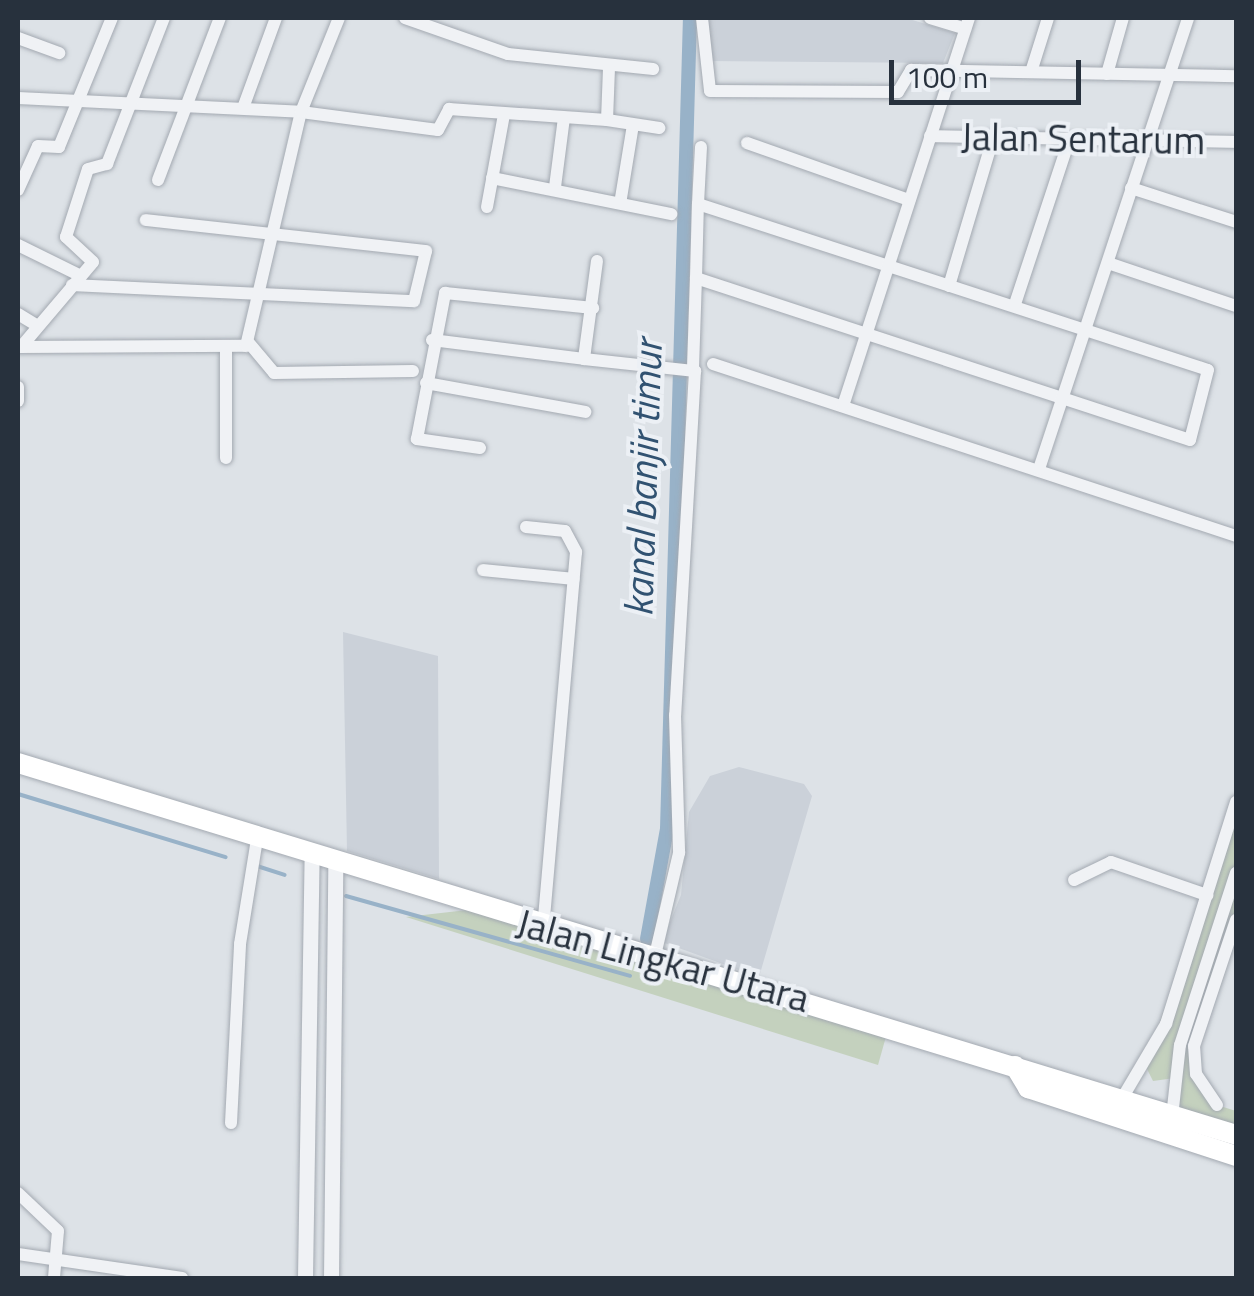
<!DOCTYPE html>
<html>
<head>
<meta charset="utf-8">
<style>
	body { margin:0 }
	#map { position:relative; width:1254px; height:1296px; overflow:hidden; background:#dde2e7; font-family:"Titillium Web",sans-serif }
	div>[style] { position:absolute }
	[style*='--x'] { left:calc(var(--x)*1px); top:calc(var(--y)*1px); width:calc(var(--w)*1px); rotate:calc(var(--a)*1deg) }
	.built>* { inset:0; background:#cbd1d9 }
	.green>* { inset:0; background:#c4d1be }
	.stream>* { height:4px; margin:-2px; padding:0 2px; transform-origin:2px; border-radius:2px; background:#98b2c8 }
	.canal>* { height:14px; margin:-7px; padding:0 7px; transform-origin:7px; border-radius:7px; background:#98b2c8 }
	.roads { filter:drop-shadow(0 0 2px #a3a9b1) drop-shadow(0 0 2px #a3a9b1) }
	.minor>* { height:12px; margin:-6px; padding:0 6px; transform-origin:6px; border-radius:6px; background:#f0f2f5 }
	.tertiary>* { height:15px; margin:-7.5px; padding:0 7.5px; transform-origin:7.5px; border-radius:7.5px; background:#f0f2f5 }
	.primary>* { height:20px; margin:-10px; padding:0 10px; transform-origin:10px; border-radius:10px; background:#fff }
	span { translate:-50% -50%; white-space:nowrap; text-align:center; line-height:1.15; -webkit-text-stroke:8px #ecf0f5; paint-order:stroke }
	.street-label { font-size:38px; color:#27313d }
	.water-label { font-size:40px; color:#315271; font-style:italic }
	.frame { position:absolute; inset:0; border:20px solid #27313d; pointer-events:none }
	.scale { position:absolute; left:889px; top:60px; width:192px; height:45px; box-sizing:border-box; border:5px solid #27313d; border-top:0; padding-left:12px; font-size:30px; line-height:35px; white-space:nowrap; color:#27313d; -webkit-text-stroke:8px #ecf0f5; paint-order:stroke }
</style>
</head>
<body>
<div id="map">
	<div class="built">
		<i style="clip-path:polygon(703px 18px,906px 18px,955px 33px,943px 63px,706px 61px)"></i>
		<i style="clip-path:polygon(343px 632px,438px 656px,439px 879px,347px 851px)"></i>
		<i style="clip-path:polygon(739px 767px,804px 784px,812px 796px,759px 977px,662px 942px,681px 895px,689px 812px,710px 776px)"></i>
	</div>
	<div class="green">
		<i style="clip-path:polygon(1236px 802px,1236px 920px,1193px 1061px,1217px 1105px,1236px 1111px,1236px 1156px,1178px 1116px,1175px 1078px,1153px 1081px,1145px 1065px)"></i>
		<i style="clip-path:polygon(476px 909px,889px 1026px,878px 1065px,406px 917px)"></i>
	</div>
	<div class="stream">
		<i style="--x:18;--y:794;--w:217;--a:16.9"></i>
		<i style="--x:257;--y:866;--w:29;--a:18"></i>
		<i style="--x:346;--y:896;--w:295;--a:15.7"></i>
	</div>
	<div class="canal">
		<i style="--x:647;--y:939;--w:112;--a:-79.7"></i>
		<i style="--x:667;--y:829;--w:811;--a:-88.38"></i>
	</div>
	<div class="roads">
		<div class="minor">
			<i style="--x:405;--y:18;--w:109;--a:19.3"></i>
			<i style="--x:508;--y:54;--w:146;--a:5.9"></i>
			<i style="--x:702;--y:18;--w:73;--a:83.7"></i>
			<i style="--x:710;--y:91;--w:188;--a:0.3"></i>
			<i style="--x:898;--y:92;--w:26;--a:-59"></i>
			<i style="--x:911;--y:70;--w:325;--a:1.1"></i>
			<i style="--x:930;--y:18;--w:37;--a:17"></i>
			<i style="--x:18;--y:38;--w:44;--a:20.1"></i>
			<i style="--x:609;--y:68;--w:52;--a:92.2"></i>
			<i style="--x:607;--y:120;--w:53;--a:8.7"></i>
			<i style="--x:1031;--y:72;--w:57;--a:-72.5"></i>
			<i style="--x:1107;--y:74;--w:58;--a:-74.1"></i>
			<i style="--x:18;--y:98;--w:283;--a:2.8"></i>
			<i style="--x:301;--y:112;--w:138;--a:7.5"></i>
			<i style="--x:438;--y:130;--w:24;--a:-62"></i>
			<i style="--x:449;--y:109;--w:158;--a:4"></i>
			<i style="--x:243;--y:108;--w:96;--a:-69.9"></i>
			<i style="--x:930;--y:136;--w:306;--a:1.1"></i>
			<i style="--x:747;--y:143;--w:172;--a:19.4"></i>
			<i style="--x:492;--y:178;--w:183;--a:11.4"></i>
			<i style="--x:158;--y:180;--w:173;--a:-69.1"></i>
			<i style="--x:555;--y:187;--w:70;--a:-82.6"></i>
			<i style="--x:1131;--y:188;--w:110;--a:17.9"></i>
			<i style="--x:18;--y:190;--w:48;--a:-65.6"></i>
			<i style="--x:38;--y:146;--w:21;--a:3"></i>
			<i style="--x:59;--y:147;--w:139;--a:-67.7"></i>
			<i style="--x:621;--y:198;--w:74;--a:-80.7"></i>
			<i style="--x:698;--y:204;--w:536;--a:18.03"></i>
			<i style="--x:1208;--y:370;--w:72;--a:104.4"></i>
			<i style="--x:1190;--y:440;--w:520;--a:-161.84"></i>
			<i style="--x:696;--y:278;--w:74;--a:-88.5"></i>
			<i style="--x:698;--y:204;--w:57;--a:-87"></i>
			<i style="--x:487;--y:207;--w:95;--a:-79.6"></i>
			<i style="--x:18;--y:245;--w:70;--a:26.2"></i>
			<i style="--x:597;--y:261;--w:99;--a:97.6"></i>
			<i style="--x:584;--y:359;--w:112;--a:6.2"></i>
			<i style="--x:695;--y:371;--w:345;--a:93.3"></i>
			<i style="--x:675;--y:715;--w:138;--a:88.3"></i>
			<i style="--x:679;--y:853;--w:105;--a:103.2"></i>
			<i style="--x:1108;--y:263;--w:135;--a:18.6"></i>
			<i style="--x:72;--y:285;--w:342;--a:2.7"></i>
			<i style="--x:414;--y:301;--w:51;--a:-76.5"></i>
			<i style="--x:426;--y:251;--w:282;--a:-173.7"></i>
			<i style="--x:949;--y:286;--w:154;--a:-73.4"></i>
			<i style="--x:1015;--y:304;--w:172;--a:-71.7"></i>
			<i style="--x:18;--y:314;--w:21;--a:31"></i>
			<i style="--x:432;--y:340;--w:153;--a:7.1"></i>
			<i style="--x:249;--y:343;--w:39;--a:50"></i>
			<i style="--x:274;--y:373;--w:139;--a:-0.8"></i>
			<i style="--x:18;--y:347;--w:228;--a:-0.3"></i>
			<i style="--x:246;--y:346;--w:240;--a:-76.8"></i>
			<i style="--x:301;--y:112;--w:101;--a:-68"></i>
			<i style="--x:21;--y:347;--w:111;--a:-49.7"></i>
			<i style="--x:93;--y:262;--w:37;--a:-137"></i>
			<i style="--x:66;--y:237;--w:71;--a:-72.1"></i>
			<i style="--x:88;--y:169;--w:20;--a:-15"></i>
			<i style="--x:107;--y:164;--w:157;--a:-68.7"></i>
			<i style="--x:226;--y:350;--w:108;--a:90"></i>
			<i style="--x:713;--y:364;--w:551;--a:18.2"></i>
			<i style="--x:693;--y:368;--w:90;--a:-88.1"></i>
			<i style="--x:426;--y:383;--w:162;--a:10.3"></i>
			<i style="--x:18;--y:387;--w:14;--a:90"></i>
			<i style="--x:843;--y:406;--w:408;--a:-72"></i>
			<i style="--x:480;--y:448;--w:64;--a:-171.9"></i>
			<i style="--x:417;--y:439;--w:149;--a:-79.1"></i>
			<i style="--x:445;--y:293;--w:149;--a:5.8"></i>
			<i style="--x:1039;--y:469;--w:475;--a:-71.7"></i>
			<i style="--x:526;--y:527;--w:39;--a:6"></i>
			<i style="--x:565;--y:531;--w:24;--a:62"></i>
			<i style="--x:576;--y:552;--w:375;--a:95"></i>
			<i style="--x:483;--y:570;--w:91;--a:5.6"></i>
			<i style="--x:1074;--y:880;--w:41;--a:-25.9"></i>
			<i style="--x:1111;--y:862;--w:102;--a:19"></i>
			<i style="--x:1120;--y:1102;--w:91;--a:-59.5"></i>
			<i style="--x:1166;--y:1024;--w:233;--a:-72.5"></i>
			<i style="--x:1217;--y:1105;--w:37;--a:-124"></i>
			<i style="--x:1196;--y:1074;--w:28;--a:-94"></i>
			<i style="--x:1194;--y:1046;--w:133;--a:-71.6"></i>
			<i style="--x:1172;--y:1117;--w:72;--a:-83.7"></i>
			<i style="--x:1180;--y:1045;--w:181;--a:-72"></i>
			<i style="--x:231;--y:1123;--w:179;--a:-87.1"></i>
			<i style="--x:240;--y:944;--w:106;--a:-80.8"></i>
			<i style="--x:18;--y:1193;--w:55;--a:43.5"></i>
			<i style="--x:58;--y:1231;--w:47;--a:94.9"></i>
			<i style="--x:18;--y:1254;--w:166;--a:8.3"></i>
		</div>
		<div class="tertiary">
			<i style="--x:305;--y:1278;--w:423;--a:-89.1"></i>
			<i style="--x:331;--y:1278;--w:415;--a:-89.4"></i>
		</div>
		<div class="primary">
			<i style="--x:18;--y:763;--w:1274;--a:16.98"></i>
			<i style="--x:1015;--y:1066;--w:26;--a:59"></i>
			<i style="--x:1028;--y:1088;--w:219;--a:18.1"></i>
		</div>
	</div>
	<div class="street-label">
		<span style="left:1083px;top:139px;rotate:1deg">Jalan Sentarum</span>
		<span style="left:663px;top:961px;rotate:15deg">Jalan Lingkar Utara</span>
	</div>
	<div class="water-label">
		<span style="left:643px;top:478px;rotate:-88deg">kanal banjir timur</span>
	</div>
	<div class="frame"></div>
	<div class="scale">100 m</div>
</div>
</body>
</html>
